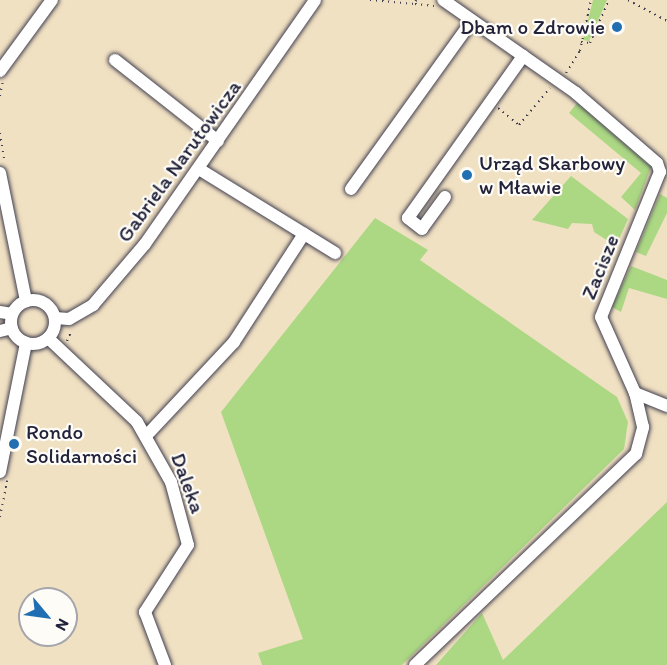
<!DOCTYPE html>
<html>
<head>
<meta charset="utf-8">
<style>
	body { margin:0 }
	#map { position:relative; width:667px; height:665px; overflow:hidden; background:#f1e1c3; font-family:Itim,sans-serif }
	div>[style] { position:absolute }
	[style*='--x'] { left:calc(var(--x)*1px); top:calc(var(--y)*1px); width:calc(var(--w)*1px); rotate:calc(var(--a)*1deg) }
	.green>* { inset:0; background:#acd884 }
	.path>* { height:2px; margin-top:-1px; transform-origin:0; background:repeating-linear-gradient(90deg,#413f4f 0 1.5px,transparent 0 6px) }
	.roads { filter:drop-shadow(0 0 2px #413f4f) drop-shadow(0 0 2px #413f4f) }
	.minor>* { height:12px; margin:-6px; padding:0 6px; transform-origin:6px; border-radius:6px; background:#fff }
	.minor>.ring { margin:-6px; padding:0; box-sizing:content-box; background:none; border:12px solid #fff; border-radius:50% }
	.dots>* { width:16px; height:16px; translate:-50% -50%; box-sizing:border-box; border:3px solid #fdfcf7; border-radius:50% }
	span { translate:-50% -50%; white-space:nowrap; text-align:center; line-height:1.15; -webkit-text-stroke:4.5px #fdfcf7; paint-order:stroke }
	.poi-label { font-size:21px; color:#22223b }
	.right { translate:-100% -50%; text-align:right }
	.left { translate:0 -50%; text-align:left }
	.street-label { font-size:21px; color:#22223b }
	.north { position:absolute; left:18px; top:587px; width:60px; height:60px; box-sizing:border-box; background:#fdfcf7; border:2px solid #a5a5ac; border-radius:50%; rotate:119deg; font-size:16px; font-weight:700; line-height:24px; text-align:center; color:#22223b }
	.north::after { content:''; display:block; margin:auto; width:21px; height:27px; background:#1f6fb2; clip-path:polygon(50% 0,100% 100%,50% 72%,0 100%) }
</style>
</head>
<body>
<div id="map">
	<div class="green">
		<i style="clip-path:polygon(593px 0,607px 0,589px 41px,583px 40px)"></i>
		<i style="clip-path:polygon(577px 103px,651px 167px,635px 210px,621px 197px,641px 173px,569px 113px)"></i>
		<i style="clip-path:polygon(571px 176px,628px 219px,616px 246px,594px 232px,592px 224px,572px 223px,568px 229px,532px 220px)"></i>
		<i style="clip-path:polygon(660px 194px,667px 198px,667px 213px,646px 256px,636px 252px)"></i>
		<i style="clip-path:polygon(375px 218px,428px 250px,420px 260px,617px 397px,628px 422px,624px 449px,402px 665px,262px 665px,258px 653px,303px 639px,221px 412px)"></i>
		<i style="clip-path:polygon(631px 266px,667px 280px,667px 299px,629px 288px,621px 312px,612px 307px)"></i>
		<i style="clip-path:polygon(667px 502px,667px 665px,436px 665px,482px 613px,503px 660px)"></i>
	</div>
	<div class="path">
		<i style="--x:370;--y:0;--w:45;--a:5.1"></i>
		<i style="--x:416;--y:0;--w:4;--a:104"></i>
		<i style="--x:415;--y:4;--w:19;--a:6"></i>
		<i style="--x:628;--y:0;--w:44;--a:28.3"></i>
		<i style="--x:581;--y:42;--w:9;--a:6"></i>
		<i style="--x:590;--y:43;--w:47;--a:-66.2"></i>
		<i style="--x:566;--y:73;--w:26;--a:-58"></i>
		<i style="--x:580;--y:51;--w:52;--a:-77.8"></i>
		<i style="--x:0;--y:96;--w:15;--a:-79"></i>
		<i style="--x:498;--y:108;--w:27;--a:39"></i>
		<i style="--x:519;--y:125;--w:48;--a:-50"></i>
		<i style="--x:0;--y:133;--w:30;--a:81"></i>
		<i style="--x:37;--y:297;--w:21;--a:29"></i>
		<i style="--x:67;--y:341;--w:12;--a:-66"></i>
		<i style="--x:0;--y:517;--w:37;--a:-79"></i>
	</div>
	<div class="roads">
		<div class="minor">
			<i style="--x:115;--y:60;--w:131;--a:38.2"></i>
			<i style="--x:0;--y:71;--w:88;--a:-53.8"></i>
			<i style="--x:199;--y:169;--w:160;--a:31.7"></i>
			<i style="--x:0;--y:173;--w:131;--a:78.5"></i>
			<i style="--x:351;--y:189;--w:206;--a:-54.3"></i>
			<i style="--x:445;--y:197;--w:39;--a:126"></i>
			<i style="--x:422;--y:229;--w:18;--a:-142"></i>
			<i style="--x:408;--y:218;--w:199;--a:-54.6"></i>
			<i class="ring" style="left:11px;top:300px;width:32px;height:32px"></i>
			<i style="--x:0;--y:312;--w:12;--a:9"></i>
			<i style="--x:55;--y:318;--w:14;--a:4"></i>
			<i style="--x:69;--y:319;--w:28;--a:-30"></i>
			<i style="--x:93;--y:305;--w:80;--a:-49.6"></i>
			<i style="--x:145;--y:244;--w:297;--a:-55.1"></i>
			<i style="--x:0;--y:331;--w:12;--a:-14"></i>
			<i style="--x:48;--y:338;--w:122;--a:43.3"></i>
			<i style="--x:137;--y:422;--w:69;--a:60.5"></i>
			<i style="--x:171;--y:482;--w:65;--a:74.9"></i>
			<i style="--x:188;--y:545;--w:80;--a:122.7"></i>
			<i style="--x:145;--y:612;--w:57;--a:69.3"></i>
			<i style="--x:635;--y:393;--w:35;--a:22"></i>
			<i style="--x:146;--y:436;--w:129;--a:-46.9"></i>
			<i style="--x:234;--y:342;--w:129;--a:-57.1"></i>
			<i style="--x:0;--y:472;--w:132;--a:-78.6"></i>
			<i style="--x:415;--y:665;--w:306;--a:-43.7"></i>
			<i style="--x:636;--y:454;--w:28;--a:-75"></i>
			<i style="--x:643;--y:427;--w:35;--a:-103"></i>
			<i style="--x:635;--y:393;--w:83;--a:-114.1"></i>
			<i style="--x:601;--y:317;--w:157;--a:-67.9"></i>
			<i style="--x:660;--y:172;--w:9;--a:-108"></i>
			<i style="--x:657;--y:163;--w:107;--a:-139.2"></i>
			<i style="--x:576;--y:93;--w:162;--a:-145"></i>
		</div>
	</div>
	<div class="dots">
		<i style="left:617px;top:27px;background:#1f6fb2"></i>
		<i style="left:467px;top:175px;background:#1f6fb2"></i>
		<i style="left:14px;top:444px;background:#1f6fb2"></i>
	</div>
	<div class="poi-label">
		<span class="right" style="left:605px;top:27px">Dbam o Zdrowie</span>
		<span class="left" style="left:479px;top:175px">Urząd Skarbowy<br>w Mławie</span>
		<span class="left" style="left:26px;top:444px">Rondo<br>Solidarności</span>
	</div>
	<div class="street-label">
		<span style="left:179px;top:161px;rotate:-54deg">Gabriela Narutowicza</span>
		<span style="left:600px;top:267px;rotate:-68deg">Zacisze</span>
		<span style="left:188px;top:483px;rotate:70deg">Daleka</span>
	</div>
	<div class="north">N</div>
</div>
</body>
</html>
